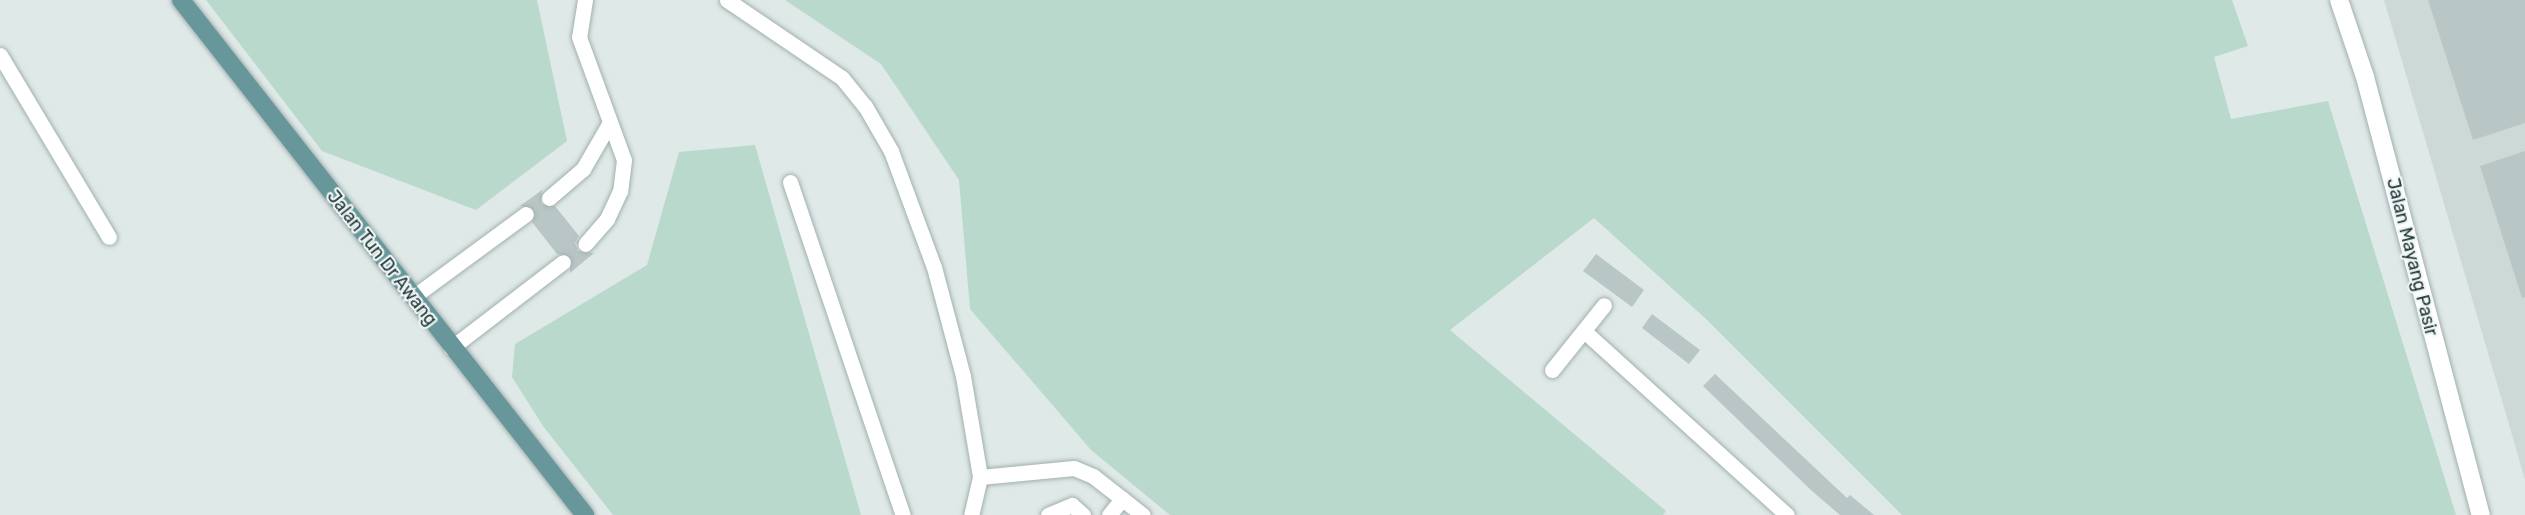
<!DOCTYPE html>
<html>
<head>
<meta charset="utf-8">
<style>
	body { margin:0 }
	#map { position:relative; width:2525px; height:515px; overflow:hidden; background:#dfe9e8; font-family:Rubik,sans-serif }
	div>[style] { position:absolute }
	[style*='--x'] { left:calc(var(--x)*1px); top:calc(var(--y)*1px); width:calc(var(--w)*1px); rotate:calc(var(--a)*1deg) }
	.built>* { inset:0; background:#cdd9d7 }
	.green>* { inset:0; background:#b9d9cc }
	.building>* { inset:0; background:#b8c6c5 }
	.minor-tunnel>* { height:15px; margin-top:-7.5px; transform-origin:0; background:repeating-linear-gradient(90deg,#b9c5c5 0 15px,transparent 0 23px) }
	.roads { filter:drop-shadow(0 0 2px #a2b0b0) drop-shadow(0 0 2px #a2b0b0) }
	.minor>* { height:15px; margin:-7.5px; padding:0 7.5px; transform-origin:7.5px; border-radius:7.5px; background:#fff }
	.tertiary>* { height:18px; margin:-9px; padding:0 9px; transform-origin:9px; border-radius:9px; background:#fff }
	.primary>* { height:18px; margin:-9px; padding:0 9px; transform-origin:9px; border-radius:9px; background:#67979b }
	span { translate:-50% -50%; white-space:nowrap; text-align:center; line-height:1.15; -webkit-text-stroke:4.5px #eff6f5; paint-order:stroke }
	.street-label { font-size:18px; color:#213638 }
</style>
</head>
<body>
<div id="map">
	<div class="built">
		<i style="clip-path:polygon(2384px 0,2525px 0,2525px 480px,2508px 421px)"></i>
	</div>
	<div class="green">
		<i style="clip-path:polygon(206px 0,537px 0,567px 141px,476px 210px,322px 151px)"></i>
		<i style="clip-path:polygon(785px 0,2232px 0,2248px 46px,2214px 57px,2231px 119px,2328px 101px,2456px 515px,1902px 515px,1705px 318px,1594px 218px,1450px 330px,1666px 511px,1663px 515px,1170px 515px,1091px 450px,970px 309px,959px 180px,881px 64px)"></i>
		<i style="clip-path:polygon(755px 145px,861px 515px,613px 515px,543px 426px,512px 377px,515px 344px,647px 265px,679px 152px)"></i>
	</div>
	<div class="building">
		<i style="clip-path:polygon(2428px 0,2525px 0,2525px 123px,2473px 140px)"></i>
		<i style="clip-path:polygon(2525px 151px,2525px 297px,2522px 298px,2480px 166px)"></i>
		<i style="clip-path:polygon(542px 190px,541px 204px,555px 206px,579px 236px,575px 243px,578px 251px,594px 253px,570px 273px,570px 256px,557px 254px,532px 222px,533px 208px,520px 206px)"></i>
		<i style="clip-path:polygon(1596px 254px,1644px 290px,1632px 307px,1583px 271px)"></i>
		<i style="clip-path:polygon(1652px 314px,1700px 350px,1689px 364px,1642px 328px)"></i>
		<i style="clip-path:polygon(1715px 374px,1847px 498px,1850px 495px,1874px 515px,1840px 515px,1812px 491px,1703px 386px)"></i>
	</div>
	<div class="minor-tunnel">
		<i style="--x:526;--y:214;--w:28;--a:-35"></i>
		<i style="--x:563;--y:262;--w:28;--a:-39"></i>
	</div>
	<div class="roads">
		<div class="minor">
			<i style="--x:585;--y:0;--w:37;--a:99"></i>
			<i style="--x:579;--y:37;--w:131;--a:69.9"></i>
			<i style="--x:624;--y:160;--w:31;--a:97"></i>
			<i style="--x:620;--y:191;--w:31;--a:115"></i>
			<i style="--x:607;--y:219;--w:33;--a:131"></i>
			<i style="--x:727;--y:0;--w:139;--a:34.1"></i>
			<i style="--x:842;--y:78;--w:36;--a:51"></i>
			<i style="--x:865;--y:106;--w:52;--a:60"></i>
			<i style="--x:891;--y:151;--w:124;--a:69.7"></i>
			<i style="--x:934;--y:267;--w:113;--a:75.1"></i>
			<i style="--x:963;--y:376;--w:102;--a:80.4"></i>
			<i style="--x:980;--y:477;--w:39;--a:103"></i>
			<i style="--x:0;--y:55;--w:212;--a:59.1"></i>
			<i style="--x:790;--y:182;--w:352;--a:71.3"></i>
			<i style="--x:549;--y:198;--w:45;--a:-40.5"></i>
			<i style="--x:583;--y:169;--w:52;--a:-60"></i>
			<i style="--x:413;--y:297;--w:140;--a:-36.3"></i>
			<i style="--x:1584;--y:331;--w:274;--a:42.2"></i>
			<i style="--x:451;--y:348;--w:141;--a:-37.5"></i>
			<i style="--x:1552;--y:370;--w:83;--a:-51.3"></i>
			<i style="--x:980;--y:477;--w:94;--a:-5.5"></i>
			<i style="--x:1074;--y:468;--w:21;--a:23"></i>
			<i style="--x:1093;--y:476;--w:63;--a:38"></i>
			<i style="--x:1048;--y:515;--w:26;--a:-23"></i>
			<i style="--x:1072;--y:505;--w:15;--a:42"></i>
			<i style="--x:1109;--y:515;--w:21;--a:-51"></i>
		</div>
		<div class="tertiary">
			<i style="--x:2339;--y:0;--w:81;--a:71.3"></i>
			<i style="--x:2365;--y:77;--w:453;--a:75.2"></i>
		</div>
		<div class="primary">
			<i style="--x:181;--y:0;--w:655;--a:51.89"></i>
		</div>
	</div>
	<div class="street-label">
		<span style="left:2412px;top:257px;rotate:76deg">Jalan Mayang Pasir</span>
		<span style="left:382px;top:258px;rotate:52deg">Jalan Tun Dr Awang</span>
	</div>
</div>
</body>
</html>
